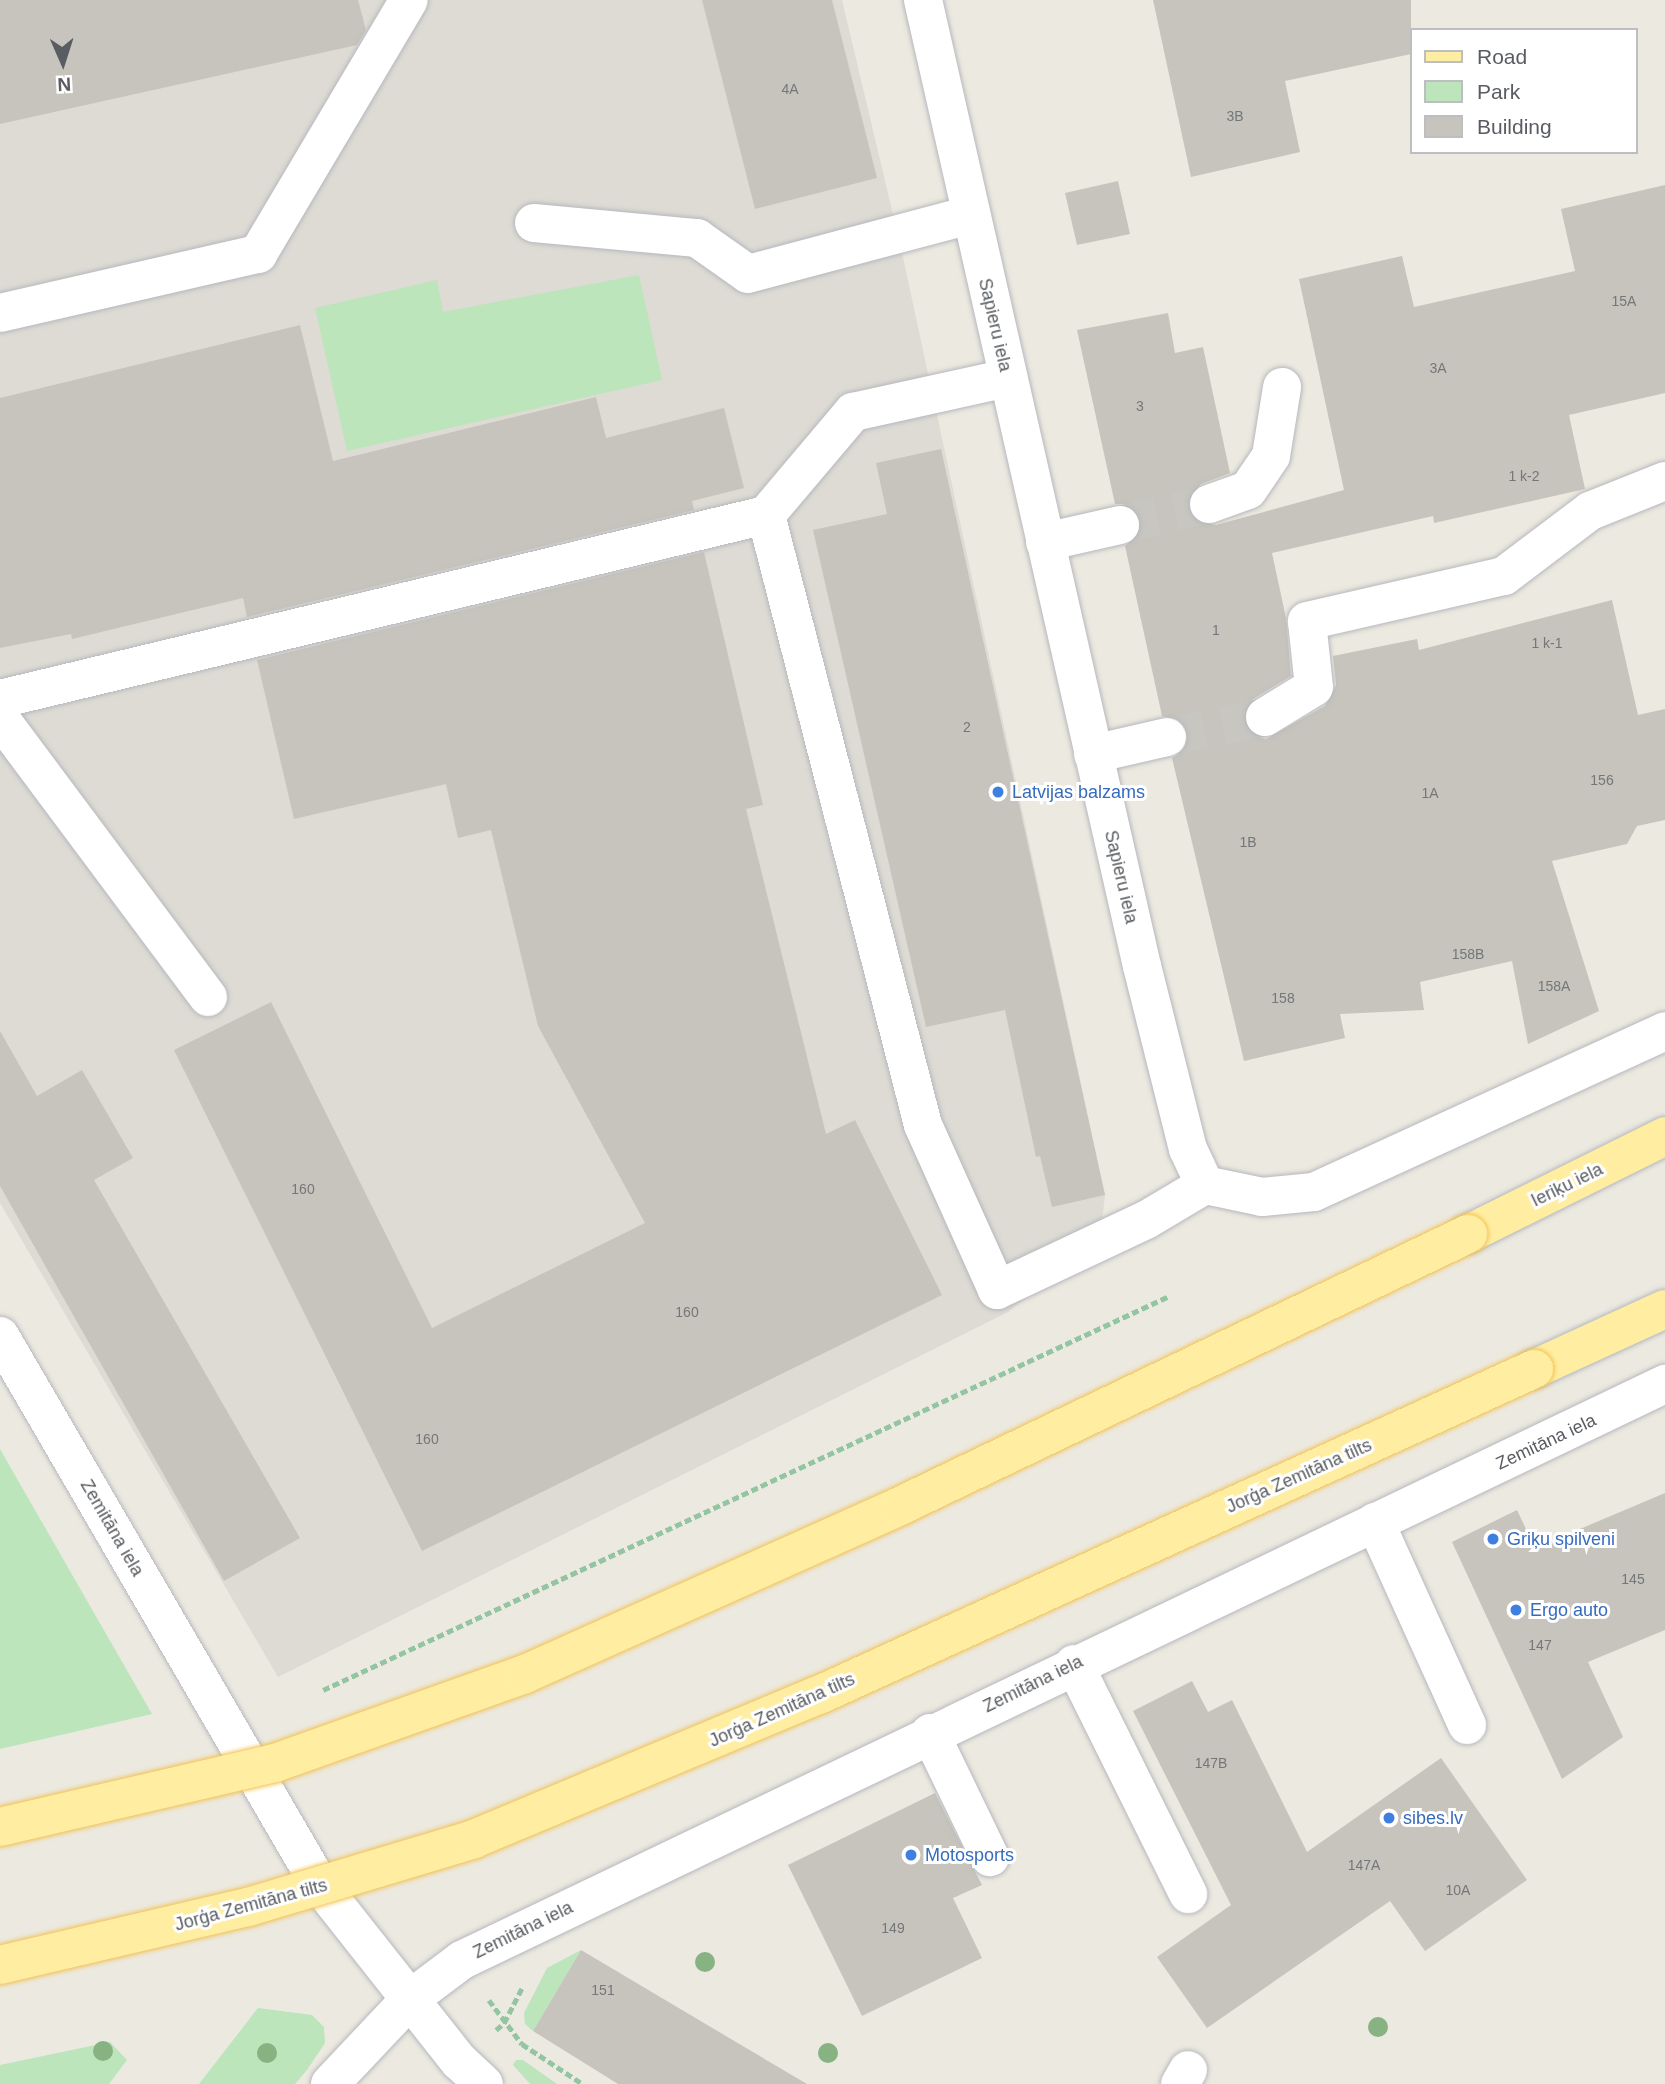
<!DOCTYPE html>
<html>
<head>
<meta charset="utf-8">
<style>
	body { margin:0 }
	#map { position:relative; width:1665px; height:2084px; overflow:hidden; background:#ece9e0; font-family:Arial,sans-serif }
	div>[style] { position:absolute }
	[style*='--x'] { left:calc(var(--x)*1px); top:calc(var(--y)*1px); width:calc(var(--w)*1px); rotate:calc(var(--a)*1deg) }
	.industrial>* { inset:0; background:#dddbd4 }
	.green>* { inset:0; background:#bce5bb }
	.building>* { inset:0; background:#c7c4bd }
	.minor-tunnel>* { height:38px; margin-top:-19px; transform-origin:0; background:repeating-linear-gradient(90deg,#c7c6c0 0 38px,transparent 0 57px) }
	.path>* { height:4.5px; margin-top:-2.25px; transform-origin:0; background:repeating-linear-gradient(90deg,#94c5a2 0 7px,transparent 0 10.5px) }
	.roads { filter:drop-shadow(0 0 2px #b6b8bd) drop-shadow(0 0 2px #b6b8bd) }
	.minor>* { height:38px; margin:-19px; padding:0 19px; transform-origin:19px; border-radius:19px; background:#fff }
	.major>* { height:38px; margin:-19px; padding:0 19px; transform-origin:19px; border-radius:19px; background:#ffeea2 }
	.bridges { filter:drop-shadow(0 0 2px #f2c252) drop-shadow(0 0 2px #f2c252) }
	.major-bridge>* { height:38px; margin:-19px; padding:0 19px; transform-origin:19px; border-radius:19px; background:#ffeea2 }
	.trees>* { width:20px; height:20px; margin:-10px; border-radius:50%; background:#87b282 }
	.dots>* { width:19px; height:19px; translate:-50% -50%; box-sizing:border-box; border:4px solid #fff; border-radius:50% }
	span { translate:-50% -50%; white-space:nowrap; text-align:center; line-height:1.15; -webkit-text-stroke:6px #fff; paint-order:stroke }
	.number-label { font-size:14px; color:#747778 }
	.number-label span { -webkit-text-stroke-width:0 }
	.street-label { font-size:18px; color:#595d61 }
	.shop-label { font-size:18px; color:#366cbe }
	.left { translate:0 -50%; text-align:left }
	.legend { position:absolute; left:1410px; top:28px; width:228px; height:126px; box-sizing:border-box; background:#fff; border:2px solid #bdbec0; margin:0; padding:9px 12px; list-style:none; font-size:21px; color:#595d61 }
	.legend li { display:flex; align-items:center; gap:14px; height:35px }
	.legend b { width:35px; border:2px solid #bdbec0 }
	.north { position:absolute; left:28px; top:28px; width:70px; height:70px; -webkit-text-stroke:5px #fff; paint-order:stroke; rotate:177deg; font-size:19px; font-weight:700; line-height:28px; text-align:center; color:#595d61 }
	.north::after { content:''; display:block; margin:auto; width:24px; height:32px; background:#595d61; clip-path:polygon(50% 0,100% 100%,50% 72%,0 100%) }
</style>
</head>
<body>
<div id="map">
	<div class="industrial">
		<i style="clip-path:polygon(0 0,842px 0,901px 248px,1105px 1195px,1100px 1238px,1008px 1312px,278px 1677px,0 1203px)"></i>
	</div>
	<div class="green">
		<i style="clip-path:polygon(639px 275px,662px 380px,347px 451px,315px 308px,437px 280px,443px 312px)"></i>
		<i style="clip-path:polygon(0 1449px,152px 1714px,0 1749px)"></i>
		<i style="clip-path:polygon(581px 1950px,533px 2031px,525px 2024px,524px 2013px,547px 1968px)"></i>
		<i style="clip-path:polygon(258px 2008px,312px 2015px,324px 2027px,325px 2043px,307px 2070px,295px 2084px,199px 2084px)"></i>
		<i style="clip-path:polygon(110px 2042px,127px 2060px,109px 2084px,0 2084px,0 2065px)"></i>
		<i style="clip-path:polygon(516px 2060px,523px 2060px,557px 2084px,530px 2084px,513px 2065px)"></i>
	</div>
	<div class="building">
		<i style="clip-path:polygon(0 0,358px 0,366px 30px,357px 45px,0 124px)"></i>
		<i style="clip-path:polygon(702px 0,832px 0,877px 178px,755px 209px)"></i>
		<i style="clip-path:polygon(1153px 0,1411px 0,1411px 54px,1285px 81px,1300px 152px,1191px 177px)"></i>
		<i style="clip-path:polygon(1118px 181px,1130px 234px,1077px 245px,1065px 193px)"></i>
		<i style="clip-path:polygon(1665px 185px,1665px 393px,1569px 415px,1585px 489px,1434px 523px,1433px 516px,1272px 553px,1286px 618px,1291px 676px,1253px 699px,1243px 717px,1254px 736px,1266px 739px,1325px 706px,1336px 685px,1333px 656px,1417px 639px,1419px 650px,1612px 600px,1638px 715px,1665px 709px,1665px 820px,1637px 826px,1627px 844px,1552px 861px,1599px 1011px,1528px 1044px,1512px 961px,1420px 982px,1424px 1010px,1340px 1014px,1345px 1038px,1244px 1061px,1172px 758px,1182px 752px,1188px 733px,1182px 722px,1162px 716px,1125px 546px,1141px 532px,1141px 520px,1127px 504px,1115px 504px,1077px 330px,1168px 313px,1175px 353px,1203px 347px,1230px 473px,1201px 484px,1187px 501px,1195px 521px,1216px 525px,1344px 490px,1299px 279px,1402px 256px,1414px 307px,1575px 271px,1561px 209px)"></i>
		<i style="clip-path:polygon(300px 325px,333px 461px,596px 397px,606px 438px,724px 408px,744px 488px,692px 501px,694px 510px,247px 617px,243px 598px,72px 639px,71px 634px,0 648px,0 398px)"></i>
		<i style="clip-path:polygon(941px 449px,1105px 1195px,1052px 1207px,1040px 1156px,1036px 1157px,1005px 1010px,926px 1027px,813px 530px,887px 514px,876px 463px)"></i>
		<i style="clip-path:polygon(704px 552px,763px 805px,746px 809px,826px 1134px,855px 1120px,942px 1295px,422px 1551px,174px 1050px,271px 1002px,432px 1328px,645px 1223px,538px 1026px,491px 830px,458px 838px,446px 784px,294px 819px,257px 660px)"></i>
		<i style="clip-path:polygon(0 1031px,37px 1096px,82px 1070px,133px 1158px,94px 1180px,300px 1538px,224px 1581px,0 1186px)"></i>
		<i style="clip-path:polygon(1665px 1493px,1665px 1630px,1588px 1662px,1623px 1737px,1562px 1779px,1452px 1542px,1517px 1510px,1535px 1548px)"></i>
		<i style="clip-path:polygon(1192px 1681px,1208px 1712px,1232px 1700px,1307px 1852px,1441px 1758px,1527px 1880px,1425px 1951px,1390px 1901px,1207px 2028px,1157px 1957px,1231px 1905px,1133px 1711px)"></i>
		<i style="clip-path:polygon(935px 1793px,982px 1885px,953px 1898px,982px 1958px,862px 2016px,788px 1865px)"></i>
		<i style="clip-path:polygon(581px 1950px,736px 2042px,807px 2084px,618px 2084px,533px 2031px)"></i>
	</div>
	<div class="minor-tunnel">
		<i style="--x:1120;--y:525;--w:91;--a:-13.3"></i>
		<i style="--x:1167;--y:737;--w:100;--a:-11.5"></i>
	</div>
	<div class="path">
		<i style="--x:323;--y:1690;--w:933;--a:-24.97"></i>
		<i style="--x:489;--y:2000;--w:55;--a:53.1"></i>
		<i style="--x:522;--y:2044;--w:73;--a:33.3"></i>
		<i style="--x:496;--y:2030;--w:11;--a:-41"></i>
		<i style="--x:504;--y:2023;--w:39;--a:-63"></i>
	</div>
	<div class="roads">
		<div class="minor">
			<i style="--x:923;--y:0;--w:991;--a:77.23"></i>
			<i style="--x:1142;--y:966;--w:189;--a:75.9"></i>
			<i style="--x:1188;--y:1149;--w:40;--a:65"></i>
			<i style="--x:534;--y:223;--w:164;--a:5.3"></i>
			<i style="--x:697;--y:238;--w:62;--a:35.2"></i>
			<i style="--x:748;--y:274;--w:230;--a:-14.9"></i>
			<i style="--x:0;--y:313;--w:265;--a:-12.9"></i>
			<i style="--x:258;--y:254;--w:295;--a:-59.3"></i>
			<i style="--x:1209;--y:504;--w:41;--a:-19.7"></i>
			<i style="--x:1248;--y:490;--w:41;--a:-55.9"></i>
			<i style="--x:1271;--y:456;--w:70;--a:-80.9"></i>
			<i style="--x:766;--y:515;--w:135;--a:-49.8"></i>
			<i style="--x:853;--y:412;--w:159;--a:-12.4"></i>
			<i style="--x:1045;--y:542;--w:77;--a:-12.8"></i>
			<i style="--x:0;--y:699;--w:788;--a:-13.51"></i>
			<i style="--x:766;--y:515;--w:630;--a:75.57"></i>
			<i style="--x:923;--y:1125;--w:181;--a:65.8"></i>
			<i style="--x:997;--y:1290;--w:165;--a:-25.2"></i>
			<i style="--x:1146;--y:1220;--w:69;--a:-30.7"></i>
			<i style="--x:1265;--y:717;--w:57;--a:-31.5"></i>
			<i style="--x:1314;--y:687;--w:66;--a:-96.1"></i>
			<i style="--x:1307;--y:621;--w:202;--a:-12.9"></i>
			<i style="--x:1504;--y:576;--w:108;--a:-37.1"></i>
			<i style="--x:1590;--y:511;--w:81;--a:-21.8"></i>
			<i style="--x:0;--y:718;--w:348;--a:53.3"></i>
			<i style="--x:1093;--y:754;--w:76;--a:-12.9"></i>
			<i style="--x:1205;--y:1185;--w:58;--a:11.9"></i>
			<i style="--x:1262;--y:1197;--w:52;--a:-5.5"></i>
			<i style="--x:1314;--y:1192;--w:386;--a:-24.6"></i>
			<i style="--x:0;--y:1336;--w:634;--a:59.8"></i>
			<i style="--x:319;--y:1884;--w:226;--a:51.7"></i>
			<i style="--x:459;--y:2061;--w:34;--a:43"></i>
			<i style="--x:1375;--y:1522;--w:223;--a:65.6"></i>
			<i style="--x:1074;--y:1664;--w:257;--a:63.6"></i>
			<i style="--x:930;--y:1733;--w:138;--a:64.2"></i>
			<i style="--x:330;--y:2084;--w:117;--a:-46.7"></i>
			<i style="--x:410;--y:1999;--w:65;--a:-36.9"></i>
			<i style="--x:462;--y:1960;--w:1334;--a:-25.59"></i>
			<i style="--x:1180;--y:2084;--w:16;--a:-60"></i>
		</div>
		<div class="major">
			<i style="--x:1468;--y:1234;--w:220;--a:-26.4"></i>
			<i style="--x:1534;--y:1369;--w:144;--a:-24.6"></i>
		</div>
	</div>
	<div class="bridges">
		<div class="major-bridge">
			<i style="--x:0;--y:1827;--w:282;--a:-13.1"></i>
			<i style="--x:275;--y:1763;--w:265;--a:-19.6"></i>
			<i style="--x:525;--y:1674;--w:411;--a:-24.1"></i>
			<i style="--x:900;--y:1506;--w:630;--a:-25.59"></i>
			<i style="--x:0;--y:1965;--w:255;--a:-13.2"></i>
			<i style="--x:248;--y:1907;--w:236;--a:-16.7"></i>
			<i style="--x:474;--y:1839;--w:374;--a:-22.7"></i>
			<i style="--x:819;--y:1695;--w:786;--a:-24.51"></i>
		</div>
	</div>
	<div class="trees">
		<i style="left:705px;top:1962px"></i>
		<i style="left:1378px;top:2027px"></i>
		<i style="left:103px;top:2051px"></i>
		<i style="left:267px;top:2053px"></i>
		<i style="left:828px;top:2053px"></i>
	</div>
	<div class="dots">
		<i style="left:998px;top:792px;background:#3f7fe0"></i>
		<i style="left:1493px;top:1539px;background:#3f7fe0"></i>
		<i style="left:1516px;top:1610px;background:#3f7fe0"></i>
		<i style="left:1389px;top:1818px;background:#3f7fe0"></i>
		<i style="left:911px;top:1855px;background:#3f7fe0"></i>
	</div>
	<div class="number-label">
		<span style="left:790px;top:89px">4A</span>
		<span style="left:1235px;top:116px">3B</span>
		<span style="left:1624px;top:301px">15A</span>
		<span style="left:1438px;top:368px">3A</span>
		<span style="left:1140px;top:406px">3</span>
		<span style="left:1524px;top:476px">1 k-2</span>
		<span style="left:1216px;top:630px">1</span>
		<span style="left:1547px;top:643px">1 k-1</span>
		<span style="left:967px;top:727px">2</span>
		<span style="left:1602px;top:780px">156</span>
		<span style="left:1430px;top:793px">1A</span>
		<span style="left:1248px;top:842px">1B</span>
		<span style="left:1468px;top:954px">158B</span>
		<span style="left:1554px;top:986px">158A</span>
		<span style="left:1283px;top:998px">158</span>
		<span style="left:303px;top:1189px">160</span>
		<span style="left:687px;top:1312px">160</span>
		<span style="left:427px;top:1439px">160</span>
		<span style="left:1633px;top:1579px">145</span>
		<span style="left:1540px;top:1645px">147</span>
		<span style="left:1211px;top:1763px">147B</span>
		<span style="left:1364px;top:1865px">147A</span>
		<span style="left:1458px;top:1890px">10A</span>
		<span style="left:893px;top:1928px">149</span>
		<span style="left:603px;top:1990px">151</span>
	</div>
	<div class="street-label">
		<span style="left:995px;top:325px;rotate:77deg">Sapieru iela</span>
		<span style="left:1121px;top:877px;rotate:77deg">Sapieru iela</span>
		<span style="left:1567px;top:1185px;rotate:-26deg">Ieriķu iela</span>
		<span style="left:1546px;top:1442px;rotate:-25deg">Zemitāna iela</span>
		<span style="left:1299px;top:1476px;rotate:-24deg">Jorģa Zemitāna tilts</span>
		<span style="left:112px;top:1528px;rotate:60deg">Zemitāna iela</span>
		<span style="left:1033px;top:1684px;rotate:-26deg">Zemitāna iela</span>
		<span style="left:782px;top:1710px;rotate:-24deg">Jorģa Zemitāna tilts</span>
		<span style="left:251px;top:1905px;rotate:-15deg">Jorģa Zemitāna tilts</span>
		<span style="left:523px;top:1930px;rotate:-26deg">Zemitāna iela</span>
	</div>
	<div class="shop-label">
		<span class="left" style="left:1012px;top:792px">Latvijas balzams</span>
		<span class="left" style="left:1507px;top:1539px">Griķu spilveni</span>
		<span class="left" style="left:1530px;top:1610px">Ergo auto</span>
		<span class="left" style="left:1403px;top:1818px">sibes.lv</span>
		<span class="left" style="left:925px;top:1855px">Motosports</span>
	</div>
	<ul class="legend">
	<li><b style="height:9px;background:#ffeea2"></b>Road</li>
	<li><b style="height:19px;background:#bce5bb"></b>Park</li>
	<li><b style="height:19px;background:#c7c4bd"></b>Building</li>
	</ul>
	<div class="north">N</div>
</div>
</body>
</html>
